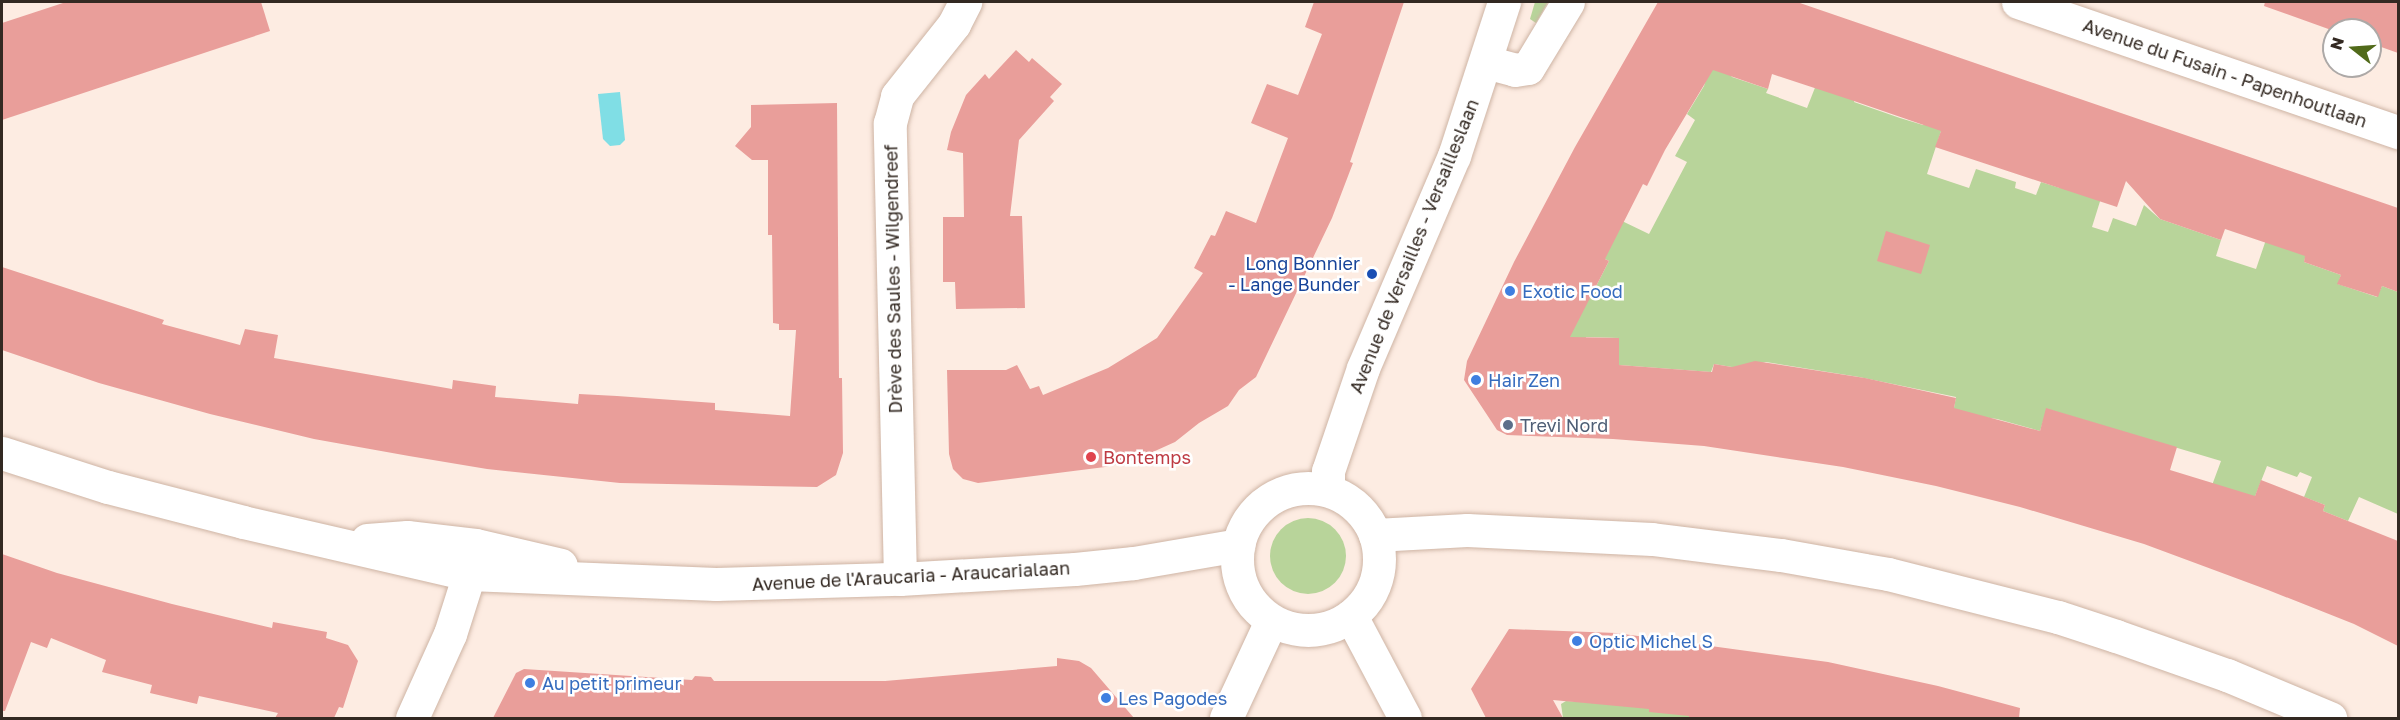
<!DOCTYPE html>
<html>
<head>
<meta charset="utf-8">
<style>
	body { margin:0 }
	#map { position:relative; width:2400px; height:720px; overflow:hidden; background:#fdece2; font-family:"Golos Text",sans-serif }
	div>[style] { position:absolute }
	[style*='--x'] { left:calc(var(--x)*1px); top:calc(var(--y)*1px); width:calc(var(--w)*1px); rotate:calc(var(--a)*1deg) }
	.green>* { inset:0; background:#b8d49a }
	.round { border-radius:50% }
	.water>* { inset:0; background:#80dee5 }
	.building>* { inset:0; background:#e99e9a }
	.roads { filter:drop-shadow(0 0 2px #ceb4a4) drop-shadow(0 0 2px #ceb4a4) }
	.minor>* { height:33px; margin:-16.5px; padding:0 16.5px; transform-origin:16.5px; border-radius:16.5px; background:#fff }
	.tertiary>* { height:33px; margin:-16.5px; padding:0 16.5px; transform-origin:16.5px; border-radius:16.5px; background:#fff }
	.tertiary>.ring { margin:-16.5px; padding:0; box-sizing:content-box; background:none; border:33px solid #fff; border-radius:50% }
	.dots>* { width:16px; height:16px; translate:-50% -50%; box-sizing:border-box; border:3px solid #fff; border-radius:50% }
	span { translate:-50% -50%; white-space:nowrap; text-align:center; line-height:1.15; -webkit-text-stroke:5px #fff; paint-order:stroke }
	.street-label { font-size:18px; color:#332922 }
	.transit-label { font-size:18px; color:#164399 }
	.right { translate:-100% -50%; text-align:right }
	.shop-label { font-size:18px; color:#366cbe }
	.left { translate:0 -50%; text-align:left }
	.service-label { font-size:18px; color:#4e5e75 }
	.health-label { font-size:18px; color:#be3a42 }
	.frame { position:absolute; inset:0; border:3px solid #332922; pointer-events:none }
	.north { position:absolute; left:2322px; top:18px; width:60px; height:60px; box-sizing:border-box; background:#fff; border:2px solid #ada9a7; border-radius:50%; rotate:287deg; font-size:16px; font-weight:700; line-height:24px; text-align:center; color:#332922 }
	.north::after { content:''; display:block; margin:auto; width:21px; height:27px; background:#516a1a; clip-path:polygon(50% 0,100% 100%,50% 72%,0 100%) }
</style>
</head>
<body>
<div id="map">
	<div class="green">
		<i style="clip-path:polygon(1535px 2px,1548px 2px,1536px 23px,1530px 19px)"></i>
		<i style="clip-path:polygon(1714px 54px,1732px 77px,1768px 89px,1766px 93px,1807px 108px,1818px 80px,1857px 92px,1854px 102px,1900px 118px,1923px 125px,1944px 122px,1927px 174px,1969px 188px,1976px 169px,2016px 182px,2015px 188px,2036px 195px,2041px 182px,2060px 188px,2068px 166px,2107px 179px,2092px 227px,2108px 232px,2113px 218px,2136px 226px,2144px 205px,2160px 219px,2221px 240px,2216px 256px,2256px 269px,2270px 228px,2306px 254px,2304px 262px,2341px 275px,2338px 284px,2377px 297px,2382px 286px,2398px 292px,2398px 514px,2359px 497px,2348px 521px,2323px 511px,2325px 505px,2304px 497px,2312px 477px,2300px 472px,2297px 477px,2267px 466px,2252px 504px,2211px 488px,2221px 461px,2047px 409px,2040px 431px,1997px 419px,1953px 413px,1956px 397px,1859px 377px,1766px 362px,1738px 368px,1714px 364px,1711px 372px,1619px 365px,1619px 338px,1586px 337px,1584px 362px,1543px 335px,1590px 298px,1609px 261px,1603px 258px,1622px 221px,1649px 234px,1687px 162px,1675px 156px,1695px 120px,1687px 114px,1704px 86px)"></i>
		<i class="round" style="left:1270px;top:518px;width:76px;height:76px"></i>
		<i style="clip-path:polygon(1566px 701px,1690px 709px,1689px 717px,1691px 718px,1563px 718px,1561px 704px)"></i>
	</div>
	<div class="water">
		<i style="clip-path:polygon(620px 92px,625px 140px,620px 145px,610px 146px,603px 139px,598px 94px)"></i>
	</div>
	<div class="building">
		<i style="clip-path:polygon(66px 2px,261px 2px,270px 31px,2px 120px,2px 23px)"></i>
		<i style="clip-path:polygon(1314px 2px,1404px 2px,1350px 162px,1353px 163px,1332px 218px,1256px 377px,1239px 390px,1228px 406px,1199px 423px,1175px 442px,1135px 460px,1105px 467px,978px 483px,963px 479px,953px 469px,949px 454px,947px 370px,1006px 370px,1017px 365px,1030px 389px,1039px 386px,1043px 395px,1108px 368px,1157px 338px,1203px 273px,1194px 268px,1211px 235px,1215px 236px,1226px 211px,1256px 223px,1288px 138px,1251px 123px,1267px 84px,1298px 95px,1322px 34px,1305px 27px)"></i>
		<i style="clip-path:polygon(1658px 2px,1797px 2px,2398px 208px,2398px 292px,2382px 286px,2378px 297px,2337px 284px,2341px 275px,2304px 262px,2305px 256px,2225px 229px,2221px 240px,2160px 219px,2126px 181px,2117px 207px,1935px 147px,1941px 131px,1854px 101px,1772px 74px,1768px 89px,1713px 70px,1665px 150px,1647px 186px,1643px 184px,1605px 259px,1609px 261px,1570px 337px,1619px 338px,1619px 365px,1712px 372px,1714px 364px,1732px 367px,1755px 361px,1865px 378px,1956px 398px,1954px 408px,2040px 431px,2046px 408px,2177px 447px,2170px 470px,2255px 496px,2261px 480px,2325px 505px,2323px 511px,2398px 541px,2398px 646px,2354px 624px,2268px 590px,2144px 544px,2020px 507px,1936px 486px,1843px 467px,1704px 446px,1613px 439px,1507px 435px,1497px 430px,1464px 380px,1467px 361px,1514px 262px,1575px 147px)"></i>
		<i style="clip-path:polygon(2265px 2px,2398px 2px,2398px 53px,2370px 43px,2370px 30px,2334px 31px,2264px 6px)"></i>
		<i style="clip-path:polygon(1016px 50px,1029px 62px,1032px 58px,1062px 84px,1050px 97px,1054px 101px,1019px 140px,1010px 216px,1022px 216px,1025px 308px,956px 309px,955px 282px,943px 282px,943px 217px,964px 217px,963px 153px,947px 150px,951px 132px,966px 95px,985px 74px,989px 79px)"></i>
		<i style="clip-path:polygon(837px 103px,839px 378px,842px 378px,843px 453px,836px 475px,817px 487px,620px 483px,487px 469px,409px 456px,314px 439px,210px 414px,99px 383px,2px 350px,2px 267px,164px 320px,162px 324px,240px 345px,245px 329px,278px 335px,274px 358px,452px 389px,453px 380px,496px 386px,495px 397px,578px 404px,579px 394px,617px 396px,715px 403px,715px 410px,790px 416px,796px 330px,779px 330px,779px 324px,773px 323px,772px 235px,768px 235px,768px 160px,752px 160px,735px 146px,751px 127px,751px 105px)"></i>
		<i style="clip-path:polygon(1886px 231px,1930px 245px,1921px 274px,1877px 261px)"></i>
		<i style="clip-path:polygon(2px 554px,57px 573px,172px 604px,272px 628px,273px 622px,327px 632px,326px 638px,348px 645px,358px 661px,343px 708px,339px 707px,334px 718px,275px 718px,278px 713px,199px 696px,197px 704px,150px 693px,152px 685px,102px 672px,106px 660px,51px 638px,47px 648px,31px 642px,5px 711px,2px 711px)"></i>
		<i style="clip-path:polygon(1509px 629px,1616px 633px,1828px 662px,1938px 686px,2020px 708px,2019px 718px,1689px 718px,1689px 716px,1649px 712px,1649px 709px,1553px 700px,1563px 718px,1486px 718px,1471px 689px)"></i>
		<i style="clip-path:polygon(1057px 658px,1079px 661px,1091px 668px,1134px 718px,493px 718px,516px 673px,524px 669px,692px 680px,695px 676px,711px 677px,714px 681px,885px 681px,1057px 666px)"></i>
	</div>
	<div class="roads">
		<div class="minor">
			<i style="--x:2018;--y:2;--w:402;--a:18.9"></i>
			<i style="--x:1486;--y:62;--w:30;--a:15"></i>
			<i style="--x:1515;--y:70;--w:13;--a:-9"></i>
			<i style="--x:1528;--y:68;--w:77;--a:-58.8"></i>
			<i style="--x:2;--y:453;--w:111;--a:17.8"></i>
			<i style="--x:108;--y:487;--w:139;--a:14.5"></i>
			<i style="--x:243;--y:522;--w:232;--a:13"></i>
			<i style="--x:469;--y:574;--w:247;--a:2.3"></i>
			<i style="--x:716;--y:584;--w:184;--a:-1.6"></i>
			<i style="--x:900;--y:579;--w:175;--a:-3.3"></i>
			<i style="--x:1075;--y:569;--w:59;--a:-5.8"></i>
			<i style="--x:1134;--y:563;--w:106;--a:-9.8"></i>
			<i style="--x:1375;--y:535;--w:92;--a:-3.1"></i>
			<i style="--x:1467;--y:530;--w:185;--a:2.8"></i>
			<i style="--x:1652;--y:539;--w:130;--a:7.1"></i>
			<i style="--x:1781;--y:555;--w:109;--a:10.1"></i>
			<i style="--x:1888;--y:574;--w:175;--a:14.2"></i>
			<i style="--x:2058;--y:617;--w:61;--a:18.1"></i>
			<i style="--x:2116;--y:636;--w:118;--a:19.4"></i>
			<i style="--x:2227;--y:675;--w:112;--a:22.7"></i>
			<i style="--x:367;--y:540;--w:40;--a:-4.3"></i>
			<i style="--x:407;--y:537;--w:69;--a:6.6"></i>
			<i style="--x:476;--y:545;--w:87;--a:13.2"></i>
			<i style="--x:900;--y:579;--w:456;--a:-91.3"></i>
			<i style="--x:890;--y:123;--w:28;--a:-75"></i>
			<i style="--x:897;--y:96;--w:92;--a:-51.6"></i>
			<i style="--x:954;--y:24;--w:25;--a:-63"></i>
			<i style="--x:1351;--y:616;--w:115;--a:62.1"></i>
			<i style="--x:412;--y:718;--w:92;--a:-65.7"></i>
			<i style="--x:450;--y:634;--w:63;--a:-72.4"></i>
			<i style="--x:469;--y:574;--w:19;--a:-58"></i>
		</div>
		<div class="tertiary">
			<i class="ring" style="left:1237px;top:488px;width:109px;height:109px"></i>
			<i style="--x:1328;--y:490;--w:19;--a:-90"></i>
			<i style="--x:1328;--y:471;--w:109;--a:-71.2"></i>
			<i style="--x:1363;--y:368;--w:231;--a:-66.8"></i>
			<i style="--x:1454;--y:156;--w:162;--a:-72"></i>
			<i style="--x:1226;--y:718;--w:107;--a:-65.1"></i>
		</div>
	</div>
	<div class="dots">
		<i style="left:1372px;top:274px;background:#1a4fb4"></i>
		<i style="left:1510px;top:291px;background:#3f7fe0"></i>
		<i style="left:1476px;top:380px;background:#3f7fe0"></i>
		<i style="left:1508px;top:425px;background:#5c6f8a"></i>
		<i style="left:1091px;top:457px;background:#e0444e"></i>
		<i style="left:1577px;top:641px;background:#3f7fe0"></i>
		<i style="left:530px;top:683px;background:#3f7fe0"></i>
		<i style="left:1106px;top:698px;background:#3f7fe0"></i>
	</div>
	<div class="street-label">
		<span style="left:2225px;top:73px;rotate:19deg">Avenue du Fusain - Papenhoutlaan</span>
		<span style="left:1414px;top:246px;rotate:-68deg">Avenue de Versailles - Versailleslaan</span>
		<span style="left:893px;top:279px;rotate:-91deg">Drève des Saules - Wilgendreef</span>
		<span style="left:911px;top:576px;rotate:-3deg">Avenue de l'Araucaria - Araucarialaan</span>
	</div>
	<div class="transit-label">
		<span class="right" style="left:1360px;top:274px">Long Bonnier<br>- Lange Bunder</span>
	</div>
	<div class="shop-label">
		<span class="left" style="left:1522px;top:291px">Exotic Food</span>
		<span class="left" style="left:1488px;top:380px">Hair Zen</span>
		<span class="left" style="left:1589px;top:641px">Optic Michel S</span>
		<span class="left" style="left:542px;top:683px">Au petit primeur</span>
		<span class="left" style="left:1118px;top:698px">Les Pagodes</span>
	</div>
	<div class="service-label">
		<span class="left" style="left:1520px;top:425px">Trevi Nord</span>
	</div>
	<div class="health-label">
		<span class="left" style="left:1103px;top:457px">Bontemps</span>
	</div>
	<div class="frame"></div>
	<div class="north">N</div>
</div>
</body>
</html>
